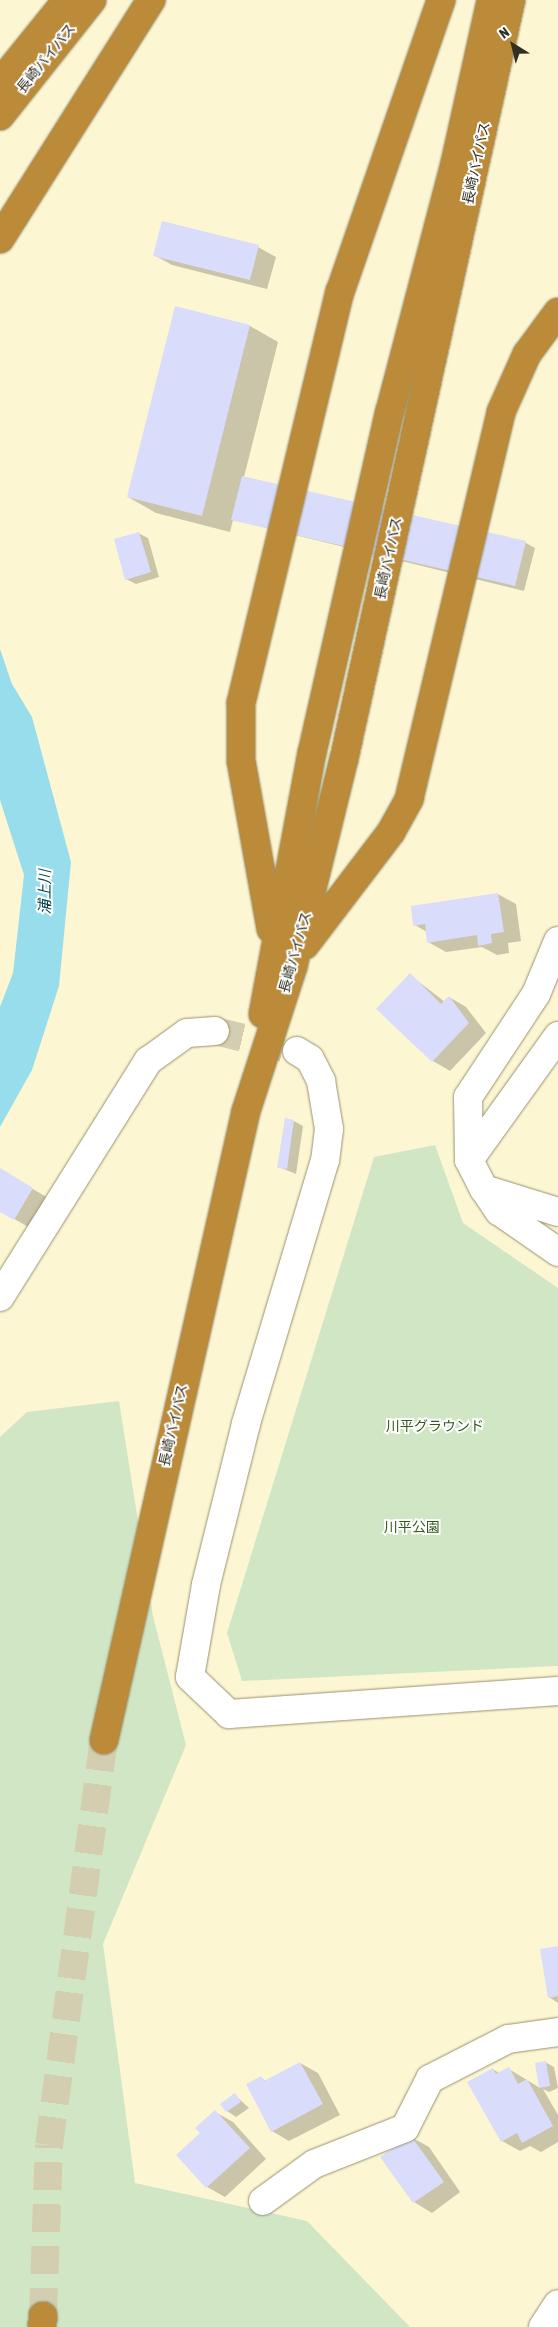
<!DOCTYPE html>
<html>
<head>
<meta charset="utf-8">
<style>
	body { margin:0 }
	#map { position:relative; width:558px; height:2327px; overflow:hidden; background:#fdf6d3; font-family:"Asap Condensed","Noto Sans JP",sans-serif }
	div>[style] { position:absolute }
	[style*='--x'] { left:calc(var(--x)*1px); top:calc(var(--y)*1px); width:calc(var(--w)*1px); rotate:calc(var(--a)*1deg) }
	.green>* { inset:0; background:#d0e6c5 }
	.water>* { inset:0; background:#98ddeb }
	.shadow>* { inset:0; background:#0003 }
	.building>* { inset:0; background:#d9dcfb }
	.street-tunnel>* { height:28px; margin-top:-14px; transform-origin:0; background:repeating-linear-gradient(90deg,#d4ceb0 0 28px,transparent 0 42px) }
	.highway-tunnel>* { height:28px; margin-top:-14px; transform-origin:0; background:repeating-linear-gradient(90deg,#d4ceb0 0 28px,transparent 0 42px) }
	.roads { filter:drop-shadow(0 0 1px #979170) drop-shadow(0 0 1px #979170) }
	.street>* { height:28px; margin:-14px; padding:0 14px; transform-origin:14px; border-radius:14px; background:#fff }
	.highway>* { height:28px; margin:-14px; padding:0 14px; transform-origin:14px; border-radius:14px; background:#bb8b3a }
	span { translate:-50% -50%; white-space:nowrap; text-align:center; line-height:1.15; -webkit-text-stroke:4px #fff; paint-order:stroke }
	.street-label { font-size:14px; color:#323022 }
	.park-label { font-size:14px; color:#345a1b }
	.water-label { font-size:15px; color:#01434d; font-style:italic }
	.north { position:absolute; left:488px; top:20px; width:50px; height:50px; -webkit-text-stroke:4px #fff; paint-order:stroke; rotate:324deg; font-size:14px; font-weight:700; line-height:20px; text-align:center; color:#323022 }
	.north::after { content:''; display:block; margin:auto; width:18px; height:22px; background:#323022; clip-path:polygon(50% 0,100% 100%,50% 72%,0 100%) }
</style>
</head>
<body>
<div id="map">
	<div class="green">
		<i style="clip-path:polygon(435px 1145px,463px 1223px,558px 1288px,558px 1666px,242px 1681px,227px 1633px,374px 1157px)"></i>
		<i style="clip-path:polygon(119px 1401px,153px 1616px,186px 1745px,103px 1944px,135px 2183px,307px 2221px,410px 2327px,0 2327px,0 1437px,27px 1412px)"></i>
	</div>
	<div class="water">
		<i style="clip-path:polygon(0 649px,12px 684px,32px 717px,71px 862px,59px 986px,32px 1070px,0 1127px,0 1007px,13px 973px,24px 875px,0 800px)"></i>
	</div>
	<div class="shadow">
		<i style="clip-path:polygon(258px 247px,276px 257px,267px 289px,172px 265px,154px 255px)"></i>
		<i style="clip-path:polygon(176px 308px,250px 326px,278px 342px,244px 477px,526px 543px,535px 548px,524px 591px,233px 520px,230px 532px,156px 513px,128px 497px)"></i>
		<i style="clip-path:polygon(138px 533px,148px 538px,159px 577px,136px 584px,126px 579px)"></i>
		<i style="clip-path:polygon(498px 894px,516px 904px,521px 941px,508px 943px,509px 953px,497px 955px,482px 947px,446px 952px,428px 942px,427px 932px,415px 925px,412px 907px)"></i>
		<i style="clip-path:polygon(410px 975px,445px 1002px,449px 997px,466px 1007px,486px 1033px,450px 1071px,433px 1061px)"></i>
		<i style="clip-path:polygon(294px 1121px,303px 1126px,296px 1174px,279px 1167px)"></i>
		<i style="clip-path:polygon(0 1170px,50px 1199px,32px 1229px,0 1211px)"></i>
		<i style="clip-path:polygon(558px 1947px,558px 2003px,549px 1997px)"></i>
		<i style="clip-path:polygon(545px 2062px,554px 2067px,558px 2088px,549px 2092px,543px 2089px,558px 2115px,558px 2142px,541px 2152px,530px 2146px,520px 2151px,502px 2141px,493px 2069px,500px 2074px,509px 2069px,540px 2088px,536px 2064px)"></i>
		<i style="clip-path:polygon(300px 2063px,318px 2073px,340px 2115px,289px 2141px,272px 2131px,261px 2078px,266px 2081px)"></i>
		<i style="clip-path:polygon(235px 2095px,249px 2108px,236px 2117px,227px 2111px)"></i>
		<i style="clip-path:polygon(215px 2112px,233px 2122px,266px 2159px,225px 2197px,207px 2187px,202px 2133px)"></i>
		<i style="clip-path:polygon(411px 2137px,429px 2147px,460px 2192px,432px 2213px,414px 2202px,382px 2158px)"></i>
	</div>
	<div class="building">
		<i style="clip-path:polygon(162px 221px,259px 245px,250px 280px,153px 256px)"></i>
		<i style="clip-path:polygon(175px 306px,250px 325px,202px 516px,127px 497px)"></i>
		<i style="clip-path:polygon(242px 476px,526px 541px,515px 586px,231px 520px)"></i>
		<i style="clip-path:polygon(139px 532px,151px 572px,125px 580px,114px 539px)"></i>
		<i style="clip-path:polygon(498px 893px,504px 932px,491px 934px,492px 943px,478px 946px,477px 935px,427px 943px,425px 924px,413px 926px,411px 906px)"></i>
		<i style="clip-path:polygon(410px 973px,441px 1004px,449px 996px,469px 1023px,432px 1062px,376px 1009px)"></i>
		<i style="clip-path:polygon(285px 1118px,294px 1120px,287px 1169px,277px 1168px)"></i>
		<i style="clip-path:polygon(0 1168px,33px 1188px,14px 1220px,0 1212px)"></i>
		<i style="clip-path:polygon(558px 1946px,558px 1996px,548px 1998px,540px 1949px)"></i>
		<i style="clip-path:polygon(546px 2061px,550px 2086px,539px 2088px,535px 2063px)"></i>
		<i style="clip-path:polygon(300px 2062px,323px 2104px,271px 2132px,246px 2084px,261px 2076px,264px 2081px)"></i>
		<i style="clip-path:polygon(509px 2067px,518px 2084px,527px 2079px,553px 2126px,522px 2143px,517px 2133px,501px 2142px,467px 2082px,493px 2068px,496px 2074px)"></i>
		<i style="clip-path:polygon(235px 2093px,241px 2102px,226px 2112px,220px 2104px)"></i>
		<i style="clip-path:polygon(215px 2110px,250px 2148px,206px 2188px,176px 2155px,200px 2133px,195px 2128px)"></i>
		<i style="clip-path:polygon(411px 2136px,444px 2182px,413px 2203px,380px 2157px)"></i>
	</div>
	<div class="street-tunnel">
		<i style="--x:215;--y:1031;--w:84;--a:13.7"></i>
	</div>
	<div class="highway-tunnel">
		<i style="--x:43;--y:2316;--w:171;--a:-88"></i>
		<i style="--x:49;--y:2145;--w:409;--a:-82.3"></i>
	</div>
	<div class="roads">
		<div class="street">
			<i style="--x:558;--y:941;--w:57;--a:112.5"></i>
			<i style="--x:536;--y:994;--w:123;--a:123.4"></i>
			<i style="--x:468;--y:1097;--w:63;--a:89.1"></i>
			<i style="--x:469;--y:1160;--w:33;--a:63"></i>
			<i style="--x:484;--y:1189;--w:27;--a:56"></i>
			<i style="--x:499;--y:1211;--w:72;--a:34.8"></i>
			<i style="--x:297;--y:1051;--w:15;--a:32"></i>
			<i style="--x:310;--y:1059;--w:25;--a:63"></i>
			<i style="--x:321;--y:1081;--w:49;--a:80.5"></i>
			<i style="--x:329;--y:1129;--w:31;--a:97"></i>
			<i style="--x:325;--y:1160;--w:276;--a:106.7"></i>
			<i style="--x:246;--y:1424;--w:166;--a:104"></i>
			<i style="--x:206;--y:1585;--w:93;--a:99.9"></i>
			<i style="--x:190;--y:1677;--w:54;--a:43.5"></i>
			<i style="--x:229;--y:1714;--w:330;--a:-4"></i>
			<i style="--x:469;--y:1160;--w:153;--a:-54.3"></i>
			<i style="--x:484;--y:1189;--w:77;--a:17.3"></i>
			<i style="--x:0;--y:1297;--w:279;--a:-57.9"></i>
			<i style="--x:148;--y:1061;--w:48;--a:-35.7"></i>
			<i style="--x:187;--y:1033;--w:28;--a:-4"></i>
			<i style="--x:263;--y:2201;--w:63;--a:-36"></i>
			<i style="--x:314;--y:2164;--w:98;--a:-21.6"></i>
			<i style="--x:405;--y:2128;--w:55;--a:-63"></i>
			<i style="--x:430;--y:2079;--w:88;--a:-27.1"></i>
			<i style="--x:508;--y:2039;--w:50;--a:-8"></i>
			<i style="--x:543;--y:2327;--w:27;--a:-57"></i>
		</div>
		<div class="highway">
			<i style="--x:0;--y:83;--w:107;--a:-51.1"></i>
			<i style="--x:0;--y:116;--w:148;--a:-51.6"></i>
			<i style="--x:0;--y:239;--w:283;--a:-57.7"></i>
			<i style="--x:271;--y:929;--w:171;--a:-100.1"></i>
			<i style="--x:241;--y:761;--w:58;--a:-90"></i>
			<i style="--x:241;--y:703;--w:423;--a:-76.5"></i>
			<i style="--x:340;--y:292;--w:309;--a:-70.9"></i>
			<i style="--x:305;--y:945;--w:142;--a:-52.7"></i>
			<i style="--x:391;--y:832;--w:38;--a:-61"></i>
			<i style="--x:409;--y:799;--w:398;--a:-76.6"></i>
			<i style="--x:501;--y:412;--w:64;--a:-65.9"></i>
			<i style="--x:527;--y:354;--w:52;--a:-53.6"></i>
			<i style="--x:263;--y:1014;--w:266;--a:-79.4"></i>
			<i style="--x:312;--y:753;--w:351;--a:-77.2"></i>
			<i style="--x:390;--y:411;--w:256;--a:-75.3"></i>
			<i style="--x:455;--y:163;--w:167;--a:-77.5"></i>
			<i style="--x:104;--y:1740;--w:645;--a:-77.28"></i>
			<i style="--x:246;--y:1111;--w:152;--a:-72"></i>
			<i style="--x:293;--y:966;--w:213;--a:-76.2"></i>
			<i style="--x:344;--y:759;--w:777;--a:-77.59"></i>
			<i style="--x:42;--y:2327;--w:11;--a:-85"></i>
		</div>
	</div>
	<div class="street-label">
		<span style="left:46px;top:58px;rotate:-51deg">長崎バイパス</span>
		<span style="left:476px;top:163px;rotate:-78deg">長崎バイパス</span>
		<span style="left:388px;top:558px;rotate:-78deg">長崎バイパス</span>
		<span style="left:295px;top:952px;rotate:-74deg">長崎バイパス</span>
		<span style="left:173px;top:1425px;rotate:-77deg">長崎バイパス</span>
	</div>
	<div class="park-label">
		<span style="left:435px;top:1426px">川平グラウンド</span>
		<span style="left:412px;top:1527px">川平公園</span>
	</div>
	<div class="water-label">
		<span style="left:45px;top:892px;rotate:-90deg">浦上川</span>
	</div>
	<div class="north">N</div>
</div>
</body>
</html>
